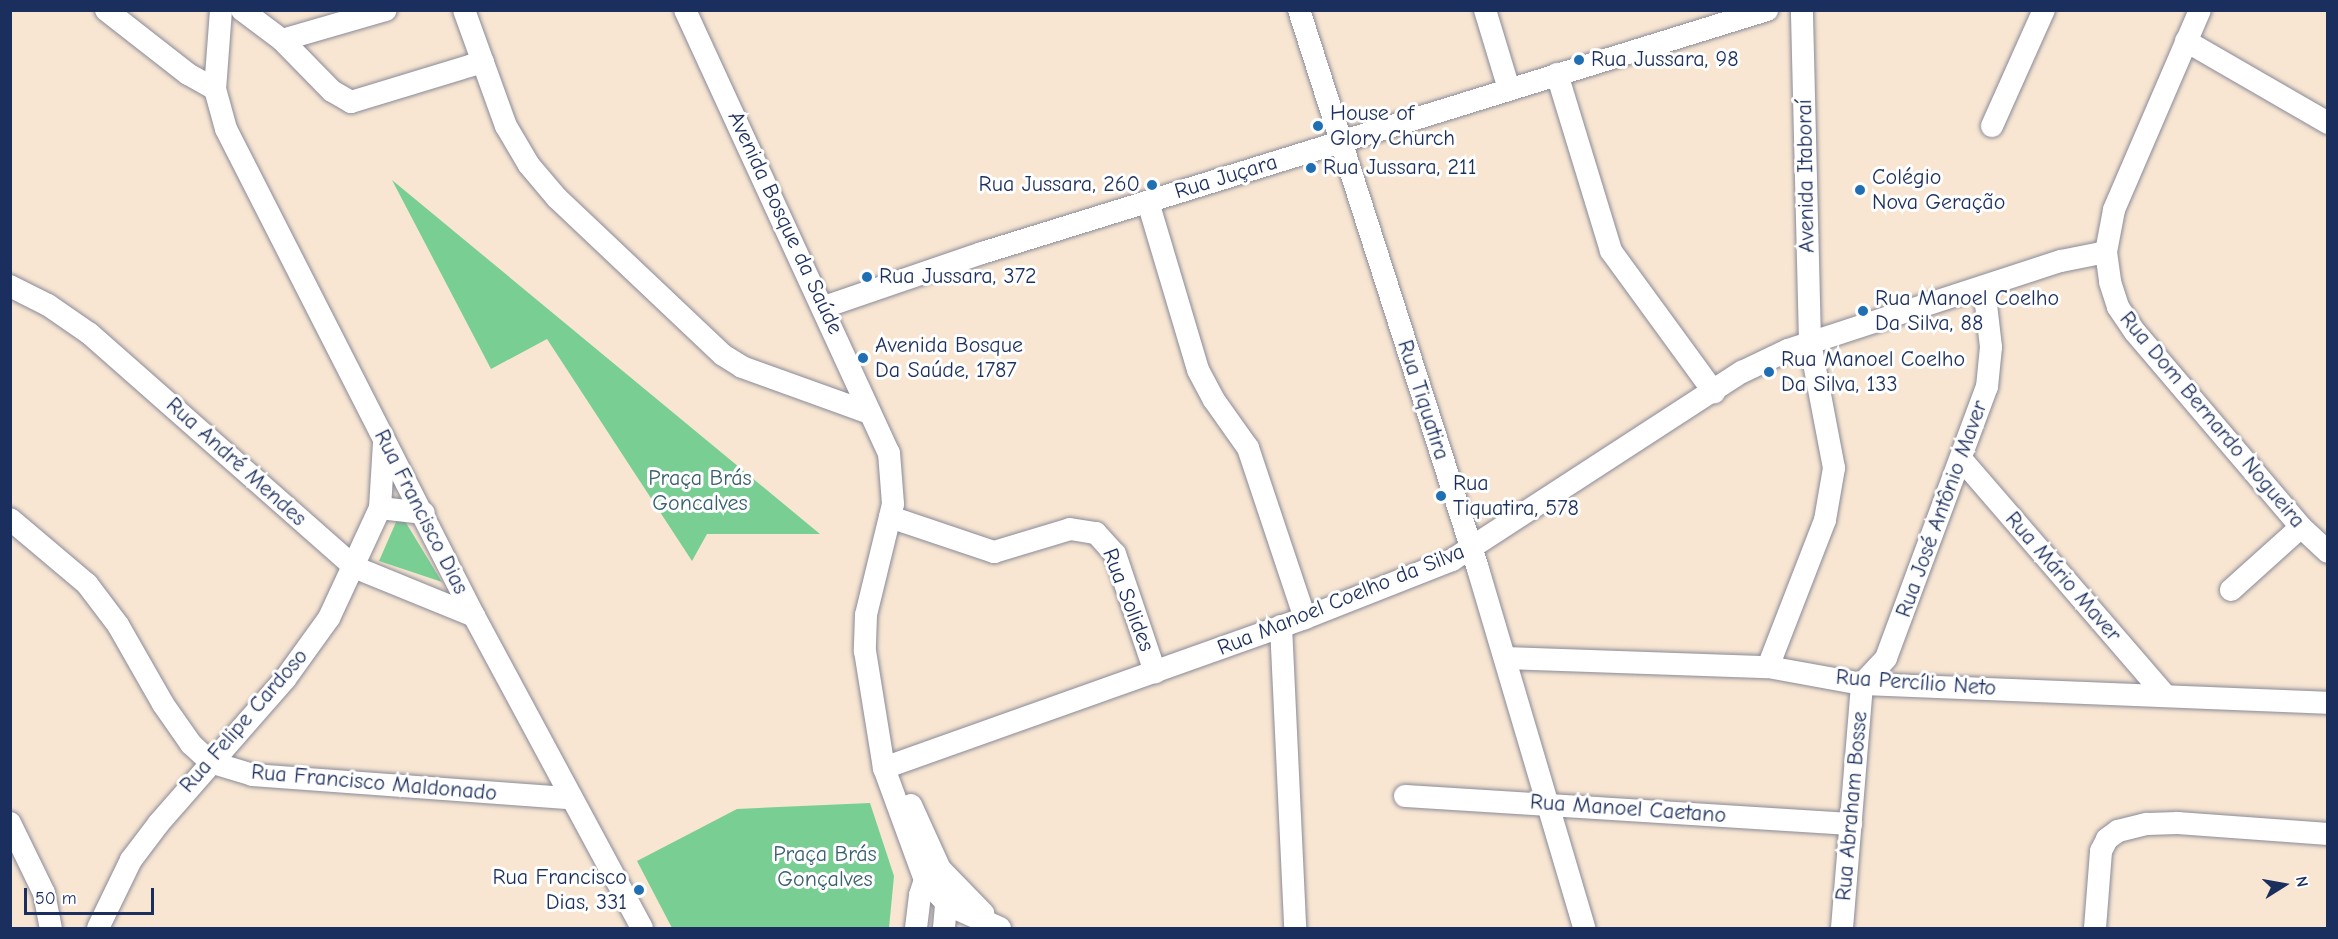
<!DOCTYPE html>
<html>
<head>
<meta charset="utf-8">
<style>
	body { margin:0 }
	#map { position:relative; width:2338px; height:939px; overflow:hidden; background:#f8e6d2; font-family:"Comic Neue",sans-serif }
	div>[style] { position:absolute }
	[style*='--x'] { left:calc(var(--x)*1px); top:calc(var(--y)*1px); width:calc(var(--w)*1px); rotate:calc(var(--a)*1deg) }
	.green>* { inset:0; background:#79cf93 }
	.roads { filter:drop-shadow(0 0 2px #8a8a98) drop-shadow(0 0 2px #8a8a98) }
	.minor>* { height:22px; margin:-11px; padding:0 11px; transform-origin:11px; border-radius:11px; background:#fff }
	.dots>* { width:16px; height:16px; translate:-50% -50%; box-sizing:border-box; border:3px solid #fff; border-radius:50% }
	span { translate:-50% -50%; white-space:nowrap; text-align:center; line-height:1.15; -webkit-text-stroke:6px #fff; paint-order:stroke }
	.poi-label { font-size:22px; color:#1b2f5e }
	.left { translate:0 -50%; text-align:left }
	.right { translate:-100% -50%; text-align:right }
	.street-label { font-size:22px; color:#1b2f5e }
	.park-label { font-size:22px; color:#375f6e }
	.frame { position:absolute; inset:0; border:12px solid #1b2f5e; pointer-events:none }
	.north { position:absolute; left:2254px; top:855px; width:60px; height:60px; -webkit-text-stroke:4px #fff; paint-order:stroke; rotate:79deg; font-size:16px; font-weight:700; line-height:24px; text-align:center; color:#1b2f5e }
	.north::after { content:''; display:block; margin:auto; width:21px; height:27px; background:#1b2f5e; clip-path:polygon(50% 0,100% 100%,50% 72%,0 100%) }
	.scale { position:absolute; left:24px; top:888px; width:130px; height:27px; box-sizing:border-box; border:3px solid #1b2f5e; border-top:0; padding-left:8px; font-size:18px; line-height:21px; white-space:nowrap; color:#1b2f5e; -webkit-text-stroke:4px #fff; paint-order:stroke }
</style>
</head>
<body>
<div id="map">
	<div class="green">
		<i style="clip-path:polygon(392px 180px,820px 534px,707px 534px,692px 561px,547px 339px,491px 369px)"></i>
		<i style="clip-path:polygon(400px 513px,442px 582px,379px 561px)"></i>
		<i style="clip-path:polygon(870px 803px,894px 876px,889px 928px,672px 928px,637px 861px,737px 809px)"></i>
	</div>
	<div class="roads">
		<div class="minor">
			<i style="--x:106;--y:10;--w:104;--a:38"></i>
			<i style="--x:188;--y:74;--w:31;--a:29"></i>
			<i style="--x:221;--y:10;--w:79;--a:94.3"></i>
			<i style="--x:215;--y:89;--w:41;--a:74.6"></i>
			<i style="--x:226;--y:129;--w:547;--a:63.01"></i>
			<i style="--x:474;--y:616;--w:354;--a:61.7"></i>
			<i style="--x:242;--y:10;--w:50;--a:36.9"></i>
			<i style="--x:282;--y:40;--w:71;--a:45.6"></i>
			<i style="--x:332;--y:91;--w:22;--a:30"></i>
			<i style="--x:351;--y:102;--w:138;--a:-16.9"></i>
			<i style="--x:464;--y:10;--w:123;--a:70.1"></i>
			<i style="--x:506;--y:126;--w:45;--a:59.5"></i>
			<i style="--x:529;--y:165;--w:43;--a:49.7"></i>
			<i style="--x:557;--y:198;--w:228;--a:43.4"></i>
			<i style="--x:723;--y:355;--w:22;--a:32"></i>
			<i style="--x:742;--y:367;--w:136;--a:19.8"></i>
			<i style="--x:685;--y:10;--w:488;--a:65.3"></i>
			<i style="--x:889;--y:453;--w:51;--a:85.5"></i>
			<i style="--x:893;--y:504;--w:114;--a:103.7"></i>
			<i style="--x:866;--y:615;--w:36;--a:92"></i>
			<i style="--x:865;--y:651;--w:119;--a:80.8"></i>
			<i style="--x:884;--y:768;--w:119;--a:69.9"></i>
			<i style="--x:925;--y:880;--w:34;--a:47"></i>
			<i style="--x:948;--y:905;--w:57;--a:23.9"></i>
			<i style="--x:1299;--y:10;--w:587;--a:72.24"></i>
			<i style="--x:1478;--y:569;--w:374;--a:73.5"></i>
			<i style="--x:1485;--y:10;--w:83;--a:73.1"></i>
			<i style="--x:2200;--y:10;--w:218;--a:113.3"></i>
			<i style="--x:2114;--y:210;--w:43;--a:100.8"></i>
			<i style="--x:2106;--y:252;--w:30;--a:82"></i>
			<i style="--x:2110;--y:282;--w:26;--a:72"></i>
			<i style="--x:2118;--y:307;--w:30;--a:56"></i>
			<i style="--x:2135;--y:332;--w:256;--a:49.6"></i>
			<i style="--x:2301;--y:527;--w:37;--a:43"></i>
			<i style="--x:282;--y:40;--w:108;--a:-16.1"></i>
			<i style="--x:2186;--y:41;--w:164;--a:30"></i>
			<i style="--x:1557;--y:74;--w:185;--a:73"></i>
			<i style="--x:1611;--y:251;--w:175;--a:53.9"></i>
			<i style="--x:1992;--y:126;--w:127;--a:-65.9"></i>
			<i style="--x:1148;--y:202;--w:175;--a:73.4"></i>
			<i style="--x:1198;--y:370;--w:34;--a:62"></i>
			<i style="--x:1214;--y:400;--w:59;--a:54.7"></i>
			<i style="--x:1248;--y:448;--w:179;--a:71.5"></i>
			<i style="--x:10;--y:286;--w:42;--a:26.6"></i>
			<i style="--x:48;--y:305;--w:51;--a:34.6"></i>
			<i style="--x:90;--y:334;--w:352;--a:41.4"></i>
			<i style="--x:354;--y:567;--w:130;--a:22.2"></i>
			<i style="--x:824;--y:307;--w:167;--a:-18.9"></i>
			<i style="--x:982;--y:253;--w:822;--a:-17.2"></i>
			<i style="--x:1962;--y:460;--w:309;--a:49.2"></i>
			<i style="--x:380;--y:508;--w:44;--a:6.5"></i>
			<i style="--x:890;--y:517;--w:110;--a:18.6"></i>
			<i style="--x:994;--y:552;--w:79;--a:-16.8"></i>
			<i style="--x:1070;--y:529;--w:26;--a:9"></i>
			<i style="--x:1096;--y:533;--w:28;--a:48"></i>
			<i style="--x:1115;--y:554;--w:125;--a:71.3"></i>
			<i style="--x:10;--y:519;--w:101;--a:40.2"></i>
			<i style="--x:87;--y:584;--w:51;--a:52.9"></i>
			<i style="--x:118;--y:625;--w:91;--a:60.3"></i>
			<i style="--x:163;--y:704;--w:49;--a:55"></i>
			<i style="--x:191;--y:744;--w:26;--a:43"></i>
			<i style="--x:210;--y:762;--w:45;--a:16.8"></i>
			<i style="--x:253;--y:775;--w:317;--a:4.2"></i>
			<i style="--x:2231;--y:590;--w:94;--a:-42"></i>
			<i style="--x:1281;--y:626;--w:302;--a:87.3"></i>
			<i style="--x:1505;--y:658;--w:263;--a:2"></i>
			<i style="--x:1768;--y:667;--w:96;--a:10.3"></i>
			<i style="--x:1862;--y:684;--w:466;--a:2.3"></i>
			<i style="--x:1768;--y:667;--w:158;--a:-68.8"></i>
			<i style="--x:1825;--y:520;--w:53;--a:-80.2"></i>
			<i style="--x:1834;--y:468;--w:128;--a:-100.8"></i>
			<i style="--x:1810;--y:342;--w:332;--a:-91.4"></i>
			<i style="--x:884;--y:768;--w:447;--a:-19.6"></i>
			<i style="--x:1305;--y:618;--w:158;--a:-21.5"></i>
			<i style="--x:1452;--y:560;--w:346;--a:-33"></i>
			<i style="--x:1742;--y:372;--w:51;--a:-25.6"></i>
			<i style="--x:1788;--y:350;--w:287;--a:-18.1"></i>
			<i style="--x:2061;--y:261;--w:46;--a:-11.3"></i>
			<i style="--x:1405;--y:796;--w:447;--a:3.6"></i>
			<i style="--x:911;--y:805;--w:70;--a:65.6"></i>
			<i style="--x:940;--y:869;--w:62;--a:45.7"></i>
			<i style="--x:10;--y:823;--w:78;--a:64.1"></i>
			<i style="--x:44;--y:893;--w:36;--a:79"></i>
			<i style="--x:98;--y:928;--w:76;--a:-64.1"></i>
			<i style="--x:131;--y:860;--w:46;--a:-52.9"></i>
			<i style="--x:159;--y:823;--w:191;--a:-48.8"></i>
			<i style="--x:285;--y:679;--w:75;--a:-54.2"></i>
			<i style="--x:329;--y:618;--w:121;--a:-65.1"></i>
			<i style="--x:380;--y:508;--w:66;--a:-86.5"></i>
			<i style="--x:916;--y:928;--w:33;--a:-83"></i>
			<i style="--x:920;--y:895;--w:16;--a:-72"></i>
			<i style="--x:925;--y:880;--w:12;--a:-35"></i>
			<i style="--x:944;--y:928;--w:37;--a:-85"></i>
			<i style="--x:1842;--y:928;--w:245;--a:-85.3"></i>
			<i style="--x:1862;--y:684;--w:35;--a:-47"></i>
			<i style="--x:1886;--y:658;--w:289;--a:-69.6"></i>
			<i style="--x:1987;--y:387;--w:40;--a:-84.3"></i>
			<i style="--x:1991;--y:347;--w:60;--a:-96.7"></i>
			<i style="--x:2095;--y:928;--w:77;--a:-85.5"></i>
			<i style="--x:2101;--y:851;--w:13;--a:-63"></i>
			<i style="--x:2107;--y:839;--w:14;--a:-36"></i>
			<i style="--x:2118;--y:831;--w:30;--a:-14"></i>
			<i style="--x:2147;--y:824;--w:31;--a:-2"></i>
			<i style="--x:2178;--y:823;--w:150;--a:4.2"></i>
		</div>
	</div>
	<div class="dots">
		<i style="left:1579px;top:60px;background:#1f6fb2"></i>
		<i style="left:1318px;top:126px;background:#1f6fb2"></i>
		<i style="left:1311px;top:168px;background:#1f6fb2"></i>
		<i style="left:1152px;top:185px;background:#1f6fb2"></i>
		<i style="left:1860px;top:190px;background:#1f6fb2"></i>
		<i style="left:867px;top:277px;background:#1f6fb2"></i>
		<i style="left:1863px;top:311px;background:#1f6fb2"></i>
		<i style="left:863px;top:358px;background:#1f6fb2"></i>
		<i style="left:1769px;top:372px;background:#1f6fb2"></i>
		<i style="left:1441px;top:496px;background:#1f6fb2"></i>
		<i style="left:639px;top:890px;background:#1f6fb2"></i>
	</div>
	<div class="poi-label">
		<span class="left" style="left:1591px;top:60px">Rua Jussara, 98</span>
		<span class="left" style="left:1330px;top:126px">House of<br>Glory Church</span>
		<span class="left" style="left:1323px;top:168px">Rua Jussara, 211</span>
		<span class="left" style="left:1872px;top:190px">Colégio<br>Nova Geração</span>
		<span class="right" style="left:1140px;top:185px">Rua Jussara, 260</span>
		<span class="left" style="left:879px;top:277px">Rua Jussara, 372</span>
		<span class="left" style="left:1875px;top:311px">Rua Manoel Coelho<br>Da Silva, 88</span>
		<span class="left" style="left:875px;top:358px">Avenida Bosque<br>Da Saúde, 1787</span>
		<span class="left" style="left:1781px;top:372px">Rua Manoel Coelho<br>Da Silva, 133</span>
		<span class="left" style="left:1453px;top:496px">Rua<br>Tiquatira, 578</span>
		<span class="right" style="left:627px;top:890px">Rua Francisco<br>Dias, 331</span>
	</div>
	<div class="street-label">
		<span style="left:1806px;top:176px;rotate:-91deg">Avenida Itaboraí</span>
		<span style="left:1226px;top:177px;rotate:-17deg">Rua Juçara</span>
		<span style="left:785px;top:223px;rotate:65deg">Avenida Bosque da Saúde</span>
		<span style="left:1423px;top:400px;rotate:72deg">Rua Tiquatira</span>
		<span style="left:2212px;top:420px;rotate:50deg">Rua Dom Bernardo Nogueira</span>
		<span style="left:236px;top:462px;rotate:42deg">Rua André Mendes</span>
		<span style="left:1942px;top:509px;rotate:-70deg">Rua José Antônio Maver</span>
		<span style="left:421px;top:512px;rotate:63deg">Rua Francisco Dias</span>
		<span style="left:2063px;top:577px;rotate:49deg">Rua Mário Maver</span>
		<span style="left:1128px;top:600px;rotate:69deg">Rua Solides</span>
		<span style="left:1341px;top:600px;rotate:-22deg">Rua Manoel Coelho da Silva</span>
		<span style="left:1916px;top:683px;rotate:4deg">Rua Percílio Neto</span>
		<span style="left:244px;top:721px;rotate:-49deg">Rua Felipe Cardoso</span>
		<span style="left:374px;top:783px;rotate:5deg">Rua Francisco Maldonado</span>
		<span style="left:1852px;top:806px;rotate:-85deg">Rua Abraham Bosse</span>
		<span style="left:1628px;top:809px;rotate:4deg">Rua Manoel Caetano</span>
	</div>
	<div class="park-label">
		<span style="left:700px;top:491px">Praça Brás<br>Goncalves</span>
		<span style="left:825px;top:867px">Praça Brás<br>Gonçalves</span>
	</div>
	<div class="frame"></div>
	<div class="north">N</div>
	<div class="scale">50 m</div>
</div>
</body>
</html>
